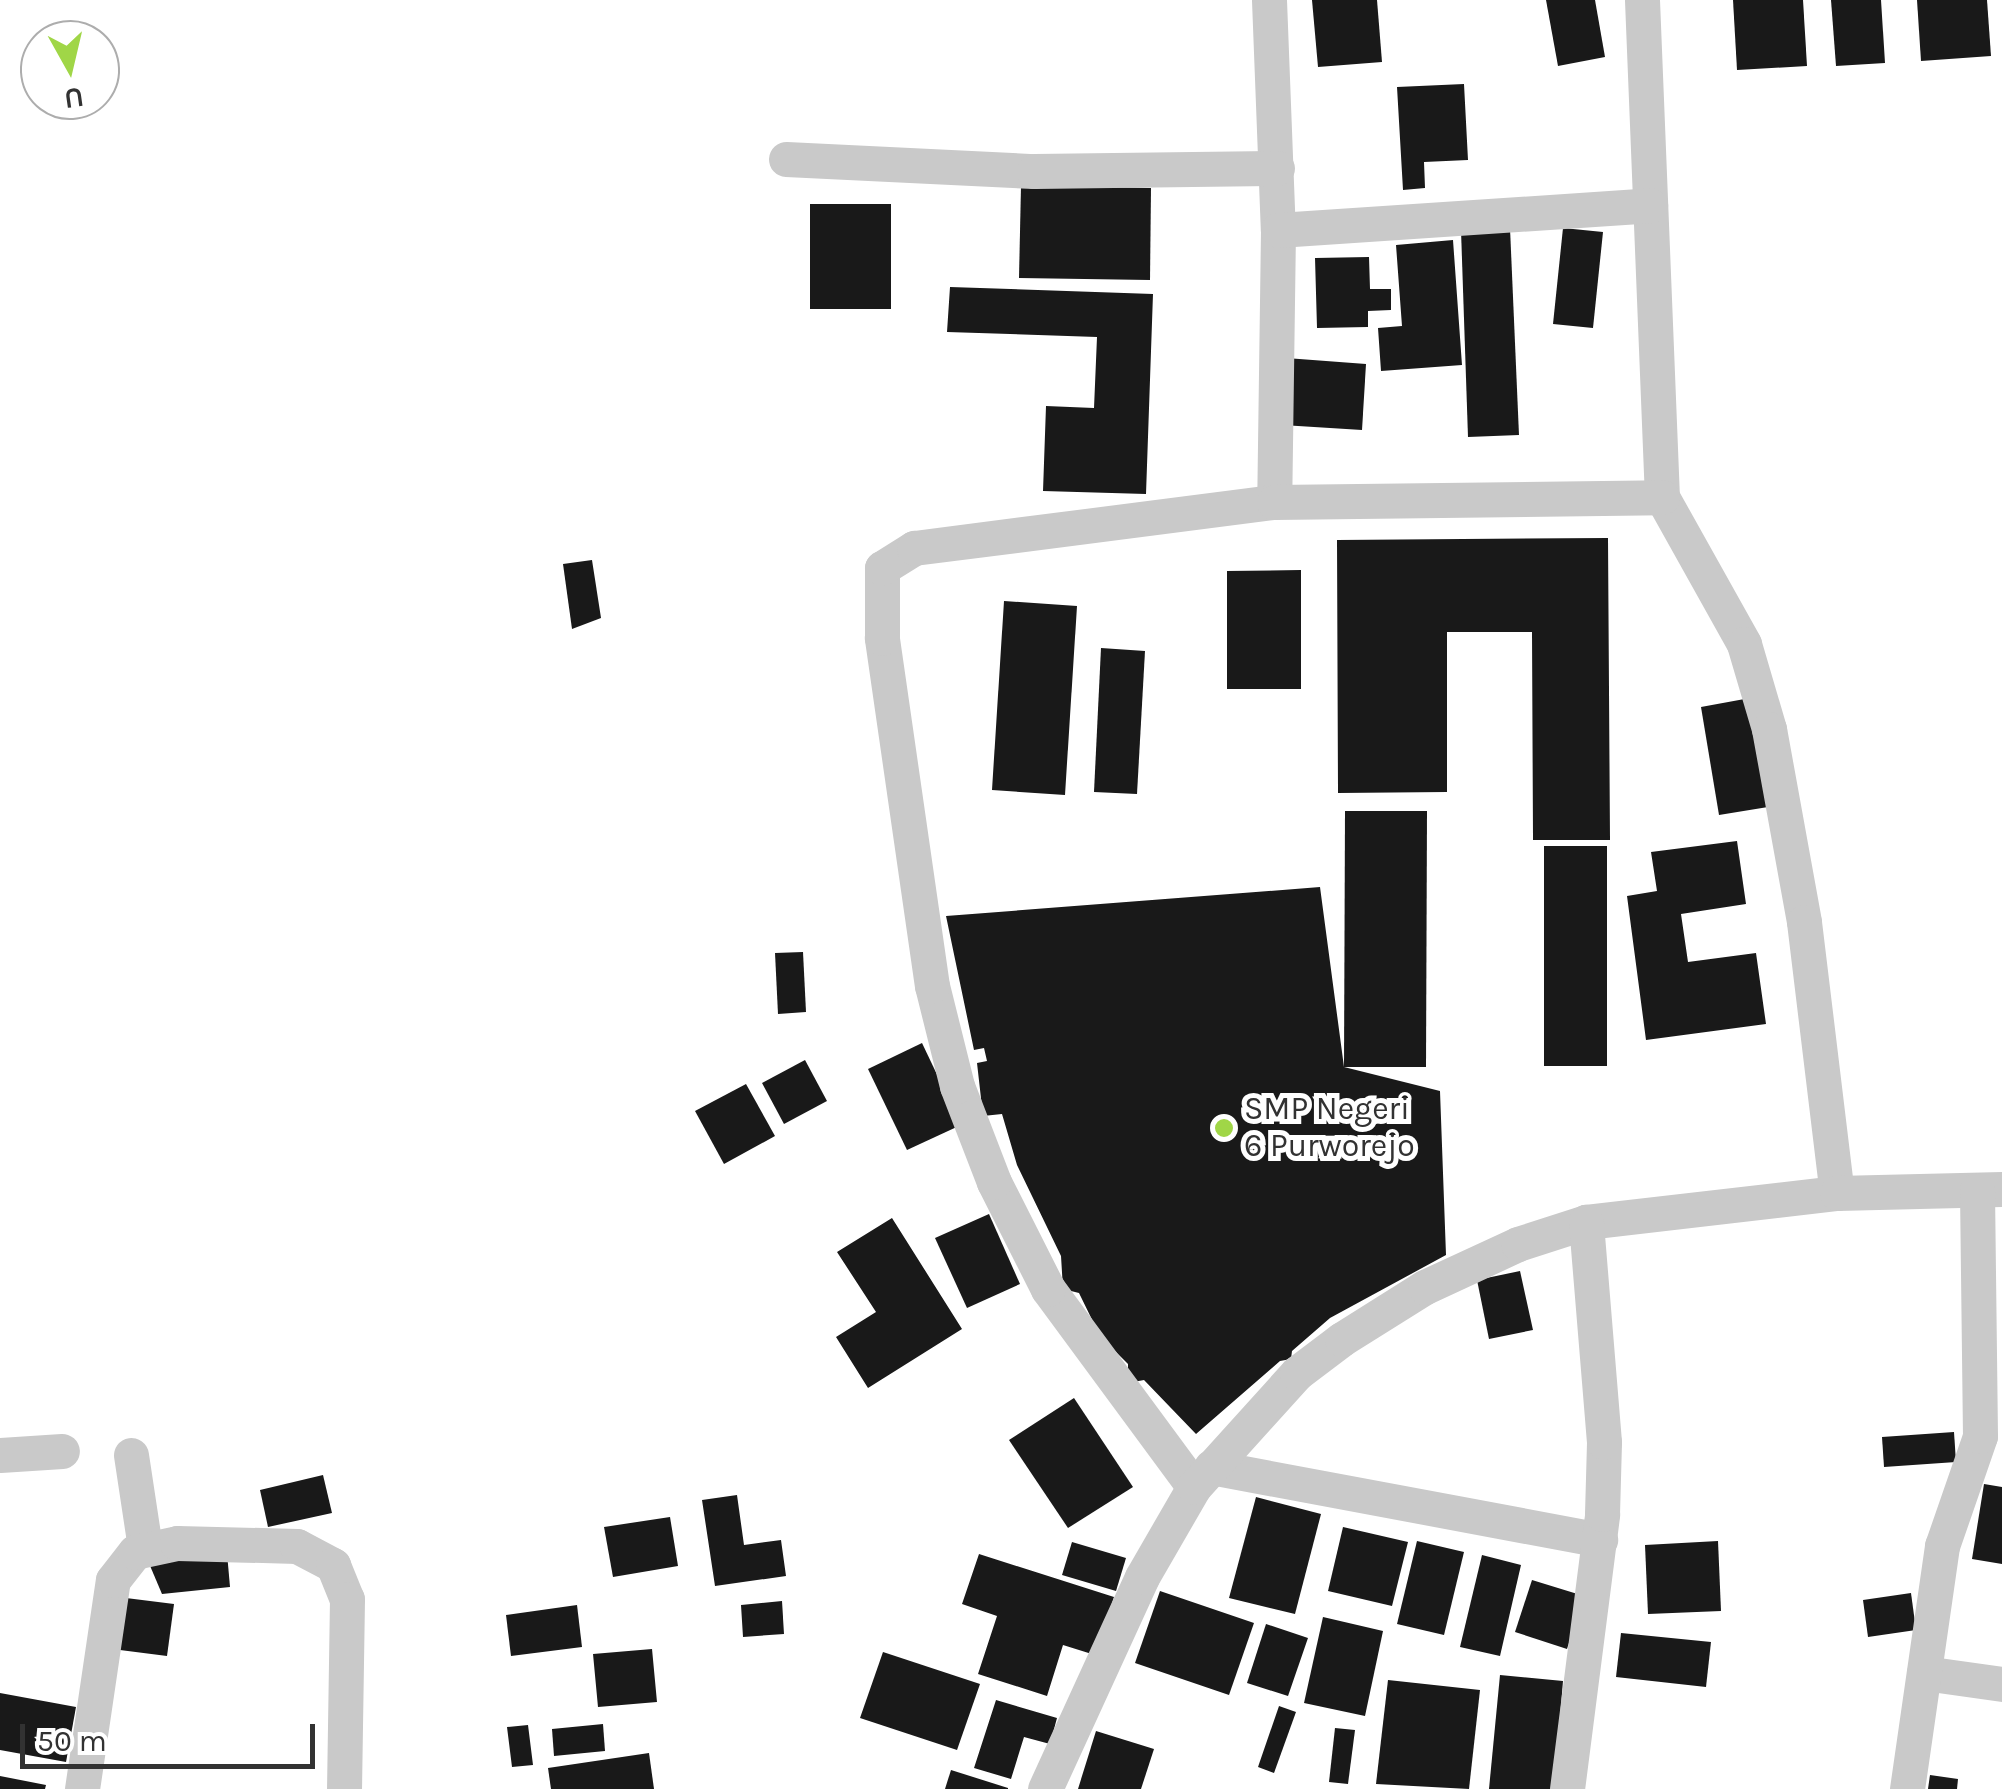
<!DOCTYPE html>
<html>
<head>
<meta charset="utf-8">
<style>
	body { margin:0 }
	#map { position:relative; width:2002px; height:1789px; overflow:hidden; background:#fff; font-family:Karla,sans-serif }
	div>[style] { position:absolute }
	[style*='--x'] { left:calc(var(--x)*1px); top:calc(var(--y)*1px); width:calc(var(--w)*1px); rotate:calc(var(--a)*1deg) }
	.building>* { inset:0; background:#191919 }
	.minor>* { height:35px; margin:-17.5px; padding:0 17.5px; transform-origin:17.5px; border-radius:17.5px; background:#c9c9c9 }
	.dots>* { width:28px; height:28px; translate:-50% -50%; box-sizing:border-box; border:5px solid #fff; border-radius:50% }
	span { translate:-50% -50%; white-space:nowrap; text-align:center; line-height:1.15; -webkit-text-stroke:10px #fff; paint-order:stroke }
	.poi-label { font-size:32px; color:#323232 }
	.left { translate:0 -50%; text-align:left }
	.north { position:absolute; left:20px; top:20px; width:100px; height:100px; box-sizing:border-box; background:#fff; border:2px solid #adadad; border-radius:50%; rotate:172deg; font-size:28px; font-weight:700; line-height:40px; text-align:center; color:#323232 }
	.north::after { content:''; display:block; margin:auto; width:35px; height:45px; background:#a0d647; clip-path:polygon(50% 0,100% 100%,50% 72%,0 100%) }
	.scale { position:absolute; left:20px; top:1724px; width:295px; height:45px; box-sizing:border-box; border:5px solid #323232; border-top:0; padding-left:12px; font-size:30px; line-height:35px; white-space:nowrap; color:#323232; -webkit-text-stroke:8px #fff; paint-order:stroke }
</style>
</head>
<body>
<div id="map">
	<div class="building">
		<i style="clip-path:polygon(1312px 0,1377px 0,1382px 62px,1318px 67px)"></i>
		<i style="clip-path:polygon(1546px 0,1595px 0,1605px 57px,1558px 66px)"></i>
		<i style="clip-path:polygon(1733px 0,1803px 0,1807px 66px,1737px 70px)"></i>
		<i style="clip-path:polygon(1831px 0,1881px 0,1885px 63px,1836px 66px)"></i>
		<i style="clip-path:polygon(1917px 0,1987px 0,1991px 56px,1921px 61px)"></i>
		<i style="clip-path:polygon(1464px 84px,1468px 160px,1424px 162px,1425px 188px,1403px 190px,1397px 87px)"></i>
		<i style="clip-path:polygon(1021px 186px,1151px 188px,1150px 280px,1019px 278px)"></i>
		<i style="clip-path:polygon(810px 204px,891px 204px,891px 309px,810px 309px)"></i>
		<i style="clip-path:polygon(1510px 228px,1519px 435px,1468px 437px,1461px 230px)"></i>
		<i style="clip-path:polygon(1563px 228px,1603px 232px,1593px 328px,1553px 324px)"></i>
		<i style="clip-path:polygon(1453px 240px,1462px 365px,1381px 371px,1378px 328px,1402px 326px,1396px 245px)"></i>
		<i style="clip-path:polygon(1369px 257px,1370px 289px,1391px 289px,1391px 310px,1368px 311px,1368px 327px,1317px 328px,1315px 258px)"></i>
		<i style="clip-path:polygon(950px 287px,1153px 294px,1146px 494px,1043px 491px,1046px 406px,1094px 408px,1097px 337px,947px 332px)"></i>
		<i style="clip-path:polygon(1286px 358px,1366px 364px,1362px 430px,1282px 425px)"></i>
		<i style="clip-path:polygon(1608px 538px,1610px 840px,1533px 840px,1532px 632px,1447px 632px,1447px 792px,1338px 793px,1337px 540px)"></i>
		<i style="clip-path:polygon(592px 560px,601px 618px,572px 629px,563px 564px)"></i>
		<i style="clip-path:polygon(1301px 570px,1301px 689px,1227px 689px,1227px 571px)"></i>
		<i style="clip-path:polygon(1004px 601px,1077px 606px,1065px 795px,992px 790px)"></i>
		<i style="clip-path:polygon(1101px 648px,1145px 651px,1137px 794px,1094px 792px)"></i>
		<i style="clip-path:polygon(1750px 698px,1768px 807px,1719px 815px,1701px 707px)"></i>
		<i style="clip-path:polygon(1345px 811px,1427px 811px,1426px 1067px,1344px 1067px)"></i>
		<i style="clip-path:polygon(1737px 841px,1746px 904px,1681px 914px,1688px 962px,1756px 953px,1766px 1024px,1646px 1040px,1627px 896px,1657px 891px,1651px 852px)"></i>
		<i style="clip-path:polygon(1544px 846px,1607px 846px,1607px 1066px,1544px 1066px)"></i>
		<i style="clip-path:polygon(1320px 887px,1344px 1067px,1440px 1091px,1446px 1255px,1330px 1318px,1292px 1351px,1291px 1359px,1280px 1361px,1196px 1434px,1144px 1380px,1128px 1383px,1128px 1364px,1100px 1336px,1079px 1293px,1063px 1289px,1061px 1256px,1017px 1165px,1002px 1114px,983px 1116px,977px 1063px,987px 1061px,984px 1048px,974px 1050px,946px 916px)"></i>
		<i style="clip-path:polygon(803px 952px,806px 1012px,778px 1014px,775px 953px)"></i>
		<i style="clip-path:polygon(922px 1043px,961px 1125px,907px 1150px,868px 1069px)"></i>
		<i style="clip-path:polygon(805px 1060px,827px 1101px,784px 1124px,762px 1083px)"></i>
		<i style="clip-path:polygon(746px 1084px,775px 1136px,724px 1164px,695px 1111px)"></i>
		<i style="clip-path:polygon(989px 1214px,1020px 1284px,967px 1308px,935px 1238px)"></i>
		<i style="clip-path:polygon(892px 1218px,962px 1329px,868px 1388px,836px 1337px,876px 1312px,837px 1252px)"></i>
		<i style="clip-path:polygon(1520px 1271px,1533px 1330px,1489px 1339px,1477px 1280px)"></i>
		<i style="clip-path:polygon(1074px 1398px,1133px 1487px,1068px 1528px,1009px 1440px)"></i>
		<i style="clip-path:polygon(1954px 1432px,1956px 1462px,1884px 1467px,1882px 1437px)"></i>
		<i style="clip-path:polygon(323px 1475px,332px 1513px,268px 1527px,260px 1490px)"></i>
		<i style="clip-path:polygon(1984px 1484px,2002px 1487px,2002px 1564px,1972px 1559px)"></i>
		<i style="clip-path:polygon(737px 1495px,744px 1545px,781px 1540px,786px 1576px,715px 1586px,702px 1500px)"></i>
		<i style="clip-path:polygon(1256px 1497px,1321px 1514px,1295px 1614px,1229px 1598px)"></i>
		<i style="clip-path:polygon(670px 1517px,678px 1566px,613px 1577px,604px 1527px)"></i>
		<i style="clip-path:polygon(1343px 1527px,1408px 1542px,1392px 1606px,1328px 1591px)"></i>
		<i style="clip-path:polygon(1417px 1541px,1464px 1552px,1444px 1635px,1397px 1624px)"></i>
		<i style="clip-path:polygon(1718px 1541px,1721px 1611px,1648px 1614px,1645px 1545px)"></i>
		<i style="clip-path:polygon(1072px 1542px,1126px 1558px,1116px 1591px,1062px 1575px)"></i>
		<i style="clip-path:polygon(227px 1553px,230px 1587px,162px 1594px,148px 1561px)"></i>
		<i style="clip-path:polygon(979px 1554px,1114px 1597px,1095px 1655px,1063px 1645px,1047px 1696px,978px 1674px,997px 1616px,962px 1604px)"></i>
		<i style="clip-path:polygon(1482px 1555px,1521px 1565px,1500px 1656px,1460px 1647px)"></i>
		<i style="clip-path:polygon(1532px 1580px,1584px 1596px,1567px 1649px,1515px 1632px)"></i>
		<i style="clip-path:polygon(1160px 1591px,1254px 1623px,1229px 1695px,1135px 1663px)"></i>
		<i style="clip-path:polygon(1911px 1593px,1916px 1630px,1868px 1637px,1863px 1600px)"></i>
		<i style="clip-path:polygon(126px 1598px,174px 1604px,167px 1656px,120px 1650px)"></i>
		<i style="clip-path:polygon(782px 1601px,784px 1634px,743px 1637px,741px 1605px)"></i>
		<i style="clip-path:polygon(577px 1605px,582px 1647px,511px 1656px,506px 1615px)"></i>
		<i style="clip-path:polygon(1323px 1617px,1383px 1631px,1365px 1716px,1304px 1703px)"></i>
		<i style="clip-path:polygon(1266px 1624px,1308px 1638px,1288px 1696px,1247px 1683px)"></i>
		<i style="clip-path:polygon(1621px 1633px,1711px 1642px,1706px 1687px,1616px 1677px)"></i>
		<i style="clip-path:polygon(652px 1649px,657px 1702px,598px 1707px,593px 1654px)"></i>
		<i style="clip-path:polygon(883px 1652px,980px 1684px,957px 1750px,860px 1718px)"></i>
		<i style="clip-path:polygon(1500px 1675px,1563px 1681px,1554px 1789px,1489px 1789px)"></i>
		<i style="clip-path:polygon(1388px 1680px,1480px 1690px,1469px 1789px,1376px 1784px)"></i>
		<i style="clip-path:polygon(0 1693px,76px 1707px,66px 1762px,0 1750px)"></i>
		<i style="clip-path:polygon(996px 1700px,1057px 1718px,1050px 1744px,1024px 1737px,1011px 1779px,974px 1768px)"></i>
		<i style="clip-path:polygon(1279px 1706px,1296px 1712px,1274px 1773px,1258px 1767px)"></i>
		<i style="clip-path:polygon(603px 1724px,605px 1751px,554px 1756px,552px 1729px)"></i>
		<i style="clip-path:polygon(528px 1725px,533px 1765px,512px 1767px,507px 1727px)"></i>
		<i style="clip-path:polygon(1335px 1728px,1355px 1730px,1348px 1784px,1329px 1782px)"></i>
		<i style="clip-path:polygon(1096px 1731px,1154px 1749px,1141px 1789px,1078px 1789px)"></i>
		<i style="clip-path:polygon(649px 1753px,654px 1789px,551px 1789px,548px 1768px)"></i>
		<i style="clip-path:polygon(951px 1770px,1008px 1788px,1008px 1789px,945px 1789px)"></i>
		<i style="clip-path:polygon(1930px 1775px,1958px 1779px,1957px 1789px,1928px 1789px)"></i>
		<i style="clip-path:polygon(0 1776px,46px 1785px,45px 1789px,0 1789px)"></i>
	</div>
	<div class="minor">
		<i style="--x:1269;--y:0;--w:230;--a:87.8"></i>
		<i style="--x:1278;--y:230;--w:272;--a:90.8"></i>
		<i style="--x:1642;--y:0;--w:497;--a:87.7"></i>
		<i style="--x:1662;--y:497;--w:168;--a:60.8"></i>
		<i style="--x:1744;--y:644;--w:89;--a:73.6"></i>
		<i style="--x:1769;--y:729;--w:196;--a:79.7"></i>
		<i style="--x:1804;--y:922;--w:273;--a:83.1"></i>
		<i style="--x:786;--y:159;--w:248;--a:2.8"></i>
		<i style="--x:1034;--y:171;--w:243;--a:-0.7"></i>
		<i style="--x:1278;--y:230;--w:373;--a:-3.8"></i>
		<i style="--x:0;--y:1455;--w:62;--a:-3.7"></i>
		<i style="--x:131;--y:1455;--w:94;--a:81.4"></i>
		<i style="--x:1211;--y:1467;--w:396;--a:10.6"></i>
		<i style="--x:1194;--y:1487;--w:246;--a:-126.4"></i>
		<i style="--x:1048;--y:1289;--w:120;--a:-116.8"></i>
		<i style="--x:994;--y:1182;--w:103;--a:-111.1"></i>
		<i style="--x:957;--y:1086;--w:103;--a:-104"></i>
		<i style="--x:932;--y:986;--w:352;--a:-98.2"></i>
		<i style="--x:882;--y:638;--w:70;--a:-90"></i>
		<i style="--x:882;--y:568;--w:38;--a:-32"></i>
		<i style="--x:914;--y:548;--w:363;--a:-7.3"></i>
		<i style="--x:1274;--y:502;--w:388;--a:-0.7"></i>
		<i style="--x:1924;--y:1673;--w:79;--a:8"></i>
		<i style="--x:82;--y:1789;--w:211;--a:-81.6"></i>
		<i style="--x:113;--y:1580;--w:36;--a:-52"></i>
		<i style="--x:135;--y:1552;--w:43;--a:-12.1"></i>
		<i style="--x:177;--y:1543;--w:120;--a:1.4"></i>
		<i style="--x:297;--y:1546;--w:41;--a:27.8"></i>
		<i style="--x:333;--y:1565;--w:37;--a:68"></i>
		<i style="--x:347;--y:1599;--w:190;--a:90.9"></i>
		<i style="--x:1045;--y:1789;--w:233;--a:-65.4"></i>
		<i style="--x:1142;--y:1577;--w:104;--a:-60"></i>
		<i style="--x:1194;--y:1487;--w:154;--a:-47.9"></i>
		<i style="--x:1297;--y:1373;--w:56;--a:-37.1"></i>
		<i style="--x:1342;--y:1339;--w:98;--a:-32.1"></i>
		<i style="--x:1425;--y:1287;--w:102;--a:-24.8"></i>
		<i style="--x:1518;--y:1244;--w:71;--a:-17.9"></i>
		<i style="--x:1586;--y:1222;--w:253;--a:-6.6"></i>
		<i style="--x:1837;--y:1193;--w:165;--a:-1.4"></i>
		<i style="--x:1567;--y:1789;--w:277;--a:-82.7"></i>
		<i style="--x:1602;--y:1514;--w:72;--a:-88.4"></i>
		<i style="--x:1604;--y:1442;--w:221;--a:-94.7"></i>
		<i style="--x:1907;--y:1789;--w:246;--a:-81.8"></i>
		<i style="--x:1942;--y:1546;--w:116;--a:-70.9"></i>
		<i style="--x:1980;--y:1436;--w:246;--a:-90.7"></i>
	</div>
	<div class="dots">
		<i style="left:1224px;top:1128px;background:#a0d647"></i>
	</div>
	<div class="poi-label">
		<span class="left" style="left:1244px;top:1128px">SMP Negeri<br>6 Purworejo</span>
	</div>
	<div class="north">U</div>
	<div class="scale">50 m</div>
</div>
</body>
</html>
